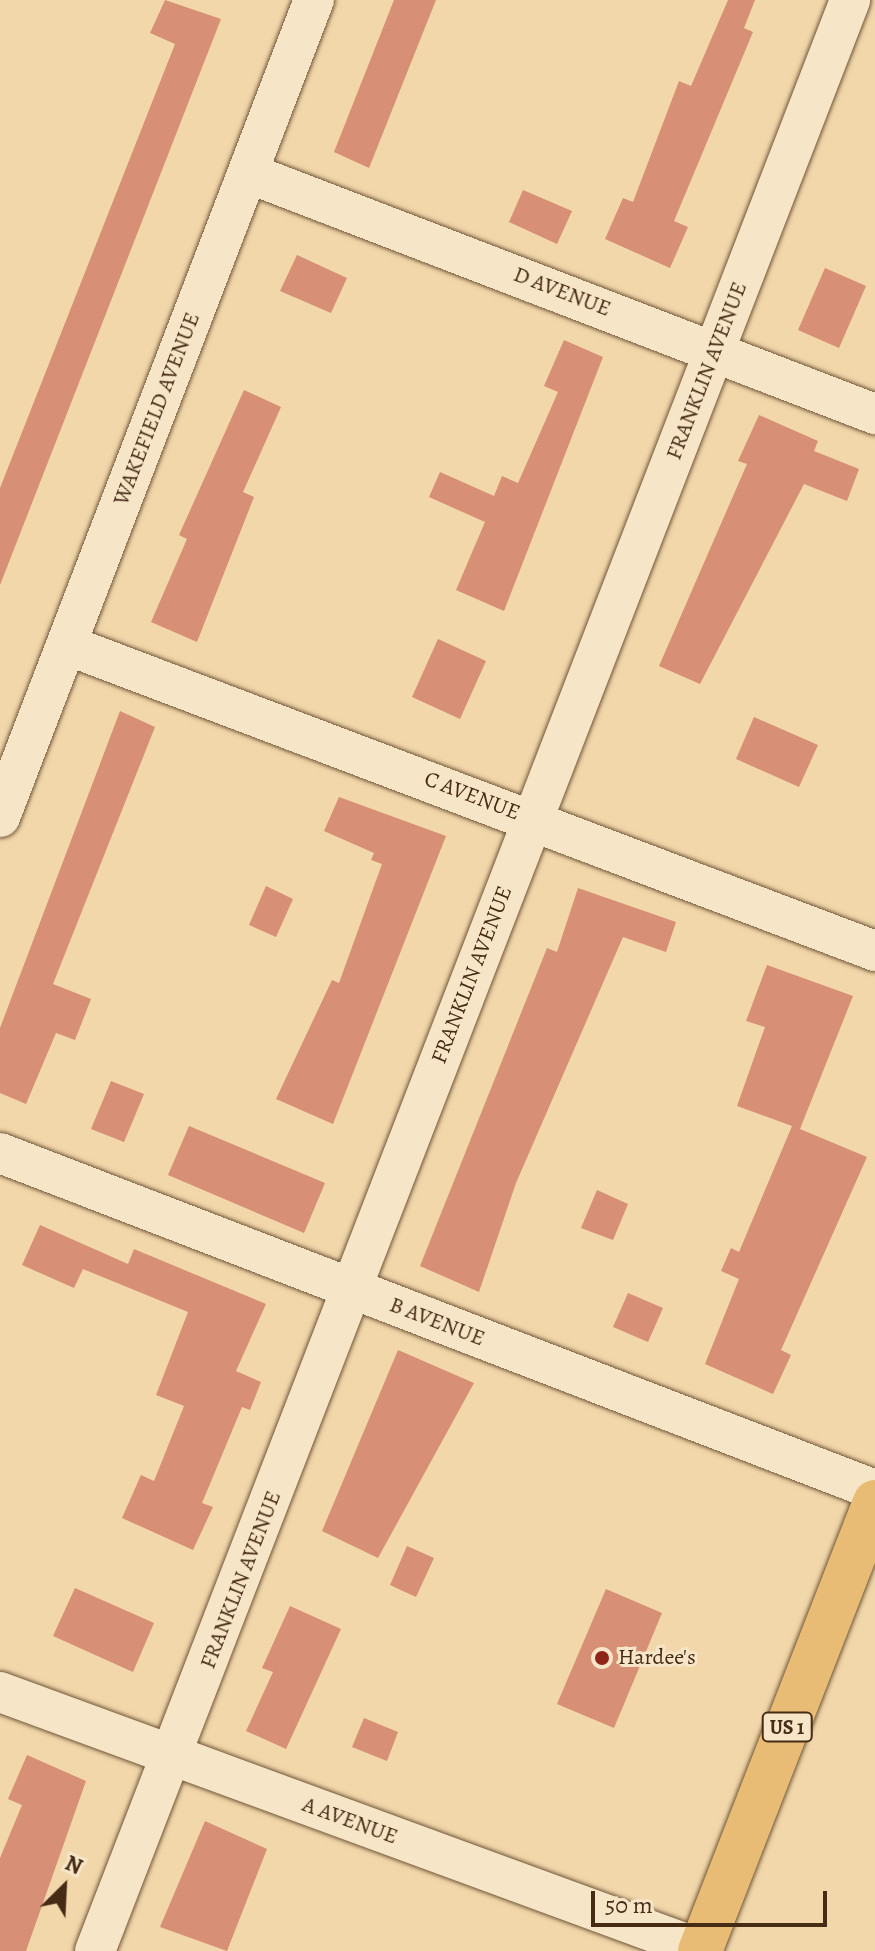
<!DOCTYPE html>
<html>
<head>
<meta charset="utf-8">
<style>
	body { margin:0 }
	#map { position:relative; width:875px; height:1951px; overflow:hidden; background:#f1d7a9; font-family:Alegreya,serif }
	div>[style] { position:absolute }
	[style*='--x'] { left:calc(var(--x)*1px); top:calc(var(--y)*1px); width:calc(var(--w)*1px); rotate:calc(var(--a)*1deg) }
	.building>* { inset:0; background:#d78f76 }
	.roads { filter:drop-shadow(0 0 2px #71563a) drop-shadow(0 0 2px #71563a) }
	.minor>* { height:40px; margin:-20px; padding:0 20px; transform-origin:20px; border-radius:20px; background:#f6e5c7 }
	.major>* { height:44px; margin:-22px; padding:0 22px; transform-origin:22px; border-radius:22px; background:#e8bc74 }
	.dots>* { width:22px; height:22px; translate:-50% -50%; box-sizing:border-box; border:4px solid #f6e5c7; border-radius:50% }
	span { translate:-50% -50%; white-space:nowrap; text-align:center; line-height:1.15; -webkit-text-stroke:6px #f6e5c7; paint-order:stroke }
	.shield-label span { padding:2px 6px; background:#f6e5c7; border:2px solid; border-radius:6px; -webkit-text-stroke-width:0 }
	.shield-label { font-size:20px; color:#462b15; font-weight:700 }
	.street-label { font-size:22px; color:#462b15 }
	.poi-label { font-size:22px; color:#462b15 }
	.left { translate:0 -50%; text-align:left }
	.north { position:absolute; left:24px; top:1847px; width:80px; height:80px; -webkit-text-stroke:6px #f6e5c7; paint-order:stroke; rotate:24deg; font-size:22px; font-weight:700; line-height:32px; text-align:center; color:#462b15 }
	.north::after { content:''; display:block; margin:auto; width:28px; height:36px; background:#462b15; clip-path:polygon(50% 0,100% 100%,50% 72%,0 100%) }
	.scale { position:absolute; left:591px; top:1891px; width:236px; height:36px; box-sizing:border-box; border:4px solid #462b15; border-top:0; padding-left:10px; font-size:24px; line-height:28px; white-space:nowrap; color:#462b15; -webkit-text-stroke:6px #f6e5c7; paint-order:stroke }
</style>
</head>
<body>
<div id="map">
	<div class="building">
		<i style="clip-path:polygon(165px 0,221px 19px,0 585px,0 488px,175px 44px,150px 33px)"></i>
		<i style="clip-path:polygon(394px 0,436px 0,369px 168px,334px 152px)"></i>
		<i style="clip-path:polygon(728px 0,755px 0,744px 28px,753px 32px,674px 221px,688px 227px,670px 268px,605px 239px,623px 198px,633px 202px,679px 81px,691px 86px)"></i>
		<i style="clip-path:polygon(523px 190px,572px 211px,557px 244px,509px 222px)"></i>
		<i style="clip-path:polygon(297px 255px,347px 278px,331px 313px,280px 291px)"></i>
		<i style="clip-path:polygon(825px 268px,866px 286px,839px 348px,798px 330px)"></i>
		<i style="clip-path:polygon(564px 340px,603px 357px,504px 611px,456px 590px,485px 522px,429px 497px,440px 472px,494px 496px,502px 476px,518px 483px,558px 392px,544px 386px)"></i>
		<i style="clip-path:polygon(244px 390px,281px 407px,243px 492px,254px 497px,197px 642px,151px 622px,187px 539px,179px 535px)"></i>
		<i style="clip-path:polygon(759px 415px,818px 441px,814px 451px,859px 469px,847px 501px,804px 484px,700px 684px,659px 666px,747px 464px,738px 461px)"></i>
		<i style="clip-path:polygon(438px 639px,486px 661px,460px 719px,412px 697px)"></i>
		<i style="clip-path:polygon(120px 711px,155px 727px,53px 984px,91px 999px,75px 1040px,56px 1033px,26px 1104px,0 1093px,0 1028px)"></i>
		<i style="clip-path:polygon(754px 717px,818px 745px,799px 787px,736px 759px)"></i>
		<i style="clip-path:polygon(339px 797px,446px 836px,333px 1124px,276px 1099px,332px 980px,339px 983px,382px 864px,371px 860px,374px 853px,324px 831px)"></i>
		<i style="clip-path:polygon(266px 886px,293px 899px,276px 937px,249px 925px)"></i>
		<i style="clip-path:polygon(578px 888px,676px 922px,666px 952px,623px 937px,516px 1183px,479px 1292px,420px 1266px,547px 948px,557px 952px)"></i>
		<i style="clip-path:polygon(767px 965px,853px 996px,800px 1129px,867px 1157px,781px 1350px,791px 1355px,773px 1394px,705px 1364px,739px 1279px,721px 1271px,731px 1248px,739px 1252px,792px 1126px,737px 1106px,765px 1027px,746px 1021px)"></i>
		<i style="clip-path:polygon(111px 1081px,144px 1094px,124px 1142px,91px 1129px)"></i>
		<i style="clip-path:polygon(189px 1126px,325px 1183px,304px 1233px,168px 1175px)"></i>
		<i style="clip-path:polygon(597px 1190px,628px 1204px,613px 1240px,581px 1228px)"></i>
		<i style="clip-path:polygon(40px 1225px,128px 1264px,134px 1249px,266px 1304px,236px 1371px,261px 1382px,250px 1410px,242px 1407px,202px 1503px,213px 1507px,193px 1550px,122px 1518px,141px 1475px,154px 1481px,184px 1406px,156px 1395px,188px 1312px,83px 1269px,74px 1288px,22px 1265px)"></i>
		<i style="clip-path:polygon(628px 1293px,663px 1308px,648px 1342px,613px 1327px)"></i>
		<i style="clip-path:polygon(398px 1350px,474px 1383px,378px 1558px,322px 1531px)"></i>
		<i style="clip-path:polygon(407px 1546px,434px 1558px,416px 1597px,390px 1585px)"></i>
		<i style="clip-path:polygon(75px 1588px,154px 1623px,133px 1672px,53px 1636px)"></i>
		<i style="clip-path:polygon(606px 1589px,662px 1613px,614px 1728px,557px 1704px)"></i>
		<i style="clip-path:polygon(290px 1606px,341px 1629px,286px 1749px,246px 1731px,273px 1672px,262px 1668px)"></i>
		<i style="clip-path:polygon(364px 1718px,398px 1732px,387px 1761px,352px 1747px)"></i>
		<i style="clip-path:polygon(27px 1755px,86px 1781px,26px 1951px,0 1951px,0 1858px,22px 1805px,8px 1799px)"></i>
		<i style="clip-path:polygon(205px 1821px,267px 1849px,227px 1951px,160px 1927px)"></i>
	</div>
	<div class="roads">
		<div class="minor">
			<i style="--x:248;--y:173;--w:672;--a:21.03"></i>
			<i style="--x:67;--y:645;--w:864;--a:20.74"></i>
			<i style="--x:0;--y:817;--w:875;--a:-68.98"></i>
			<i style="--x:0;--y:1153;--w:938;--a:21.06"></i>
			<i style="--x:0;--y:1692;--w:746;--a:20.16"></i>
			<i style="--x:95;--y:1951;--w:2092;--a:-68.84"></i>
		</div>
		<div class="major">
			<i style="--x:700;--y:1951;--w:482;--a:-68.7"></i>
		</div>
	</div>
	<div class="dots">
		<i style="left:602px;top:1658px;background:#8f2418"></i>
	</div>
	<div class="shield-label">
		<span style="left:787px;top:1727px">US 1</span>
	</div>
	<div class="street-label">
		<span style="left:562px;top:292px;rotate:21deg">D AVENUE</span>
		<span style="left:707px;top:371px;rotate:-69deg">FRANKLIN AVENUE</span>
		<span style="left:157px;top:409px;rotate:-69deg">WAKEFIELD AVENUE</span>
		<span style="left:472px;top:796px;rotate:21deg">C AVENUE</span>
		<span style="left:472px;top:975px;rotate:-69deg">FRANKLIN AVENUE</span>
		<span style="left:437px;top:1322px;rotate:21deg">B AVENUE</span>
		<span style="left:241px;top:1580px;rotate:-69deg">FRANKLIN AVENUE</span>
		<span style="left:350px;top:1821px;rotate:20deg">A AVENUE</span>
	</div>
	<div class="poi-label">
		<span class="left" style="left:618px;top:1658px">Hardee's</span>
	</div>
	<div class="north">N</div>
	<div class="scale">50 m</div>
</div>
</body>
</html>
